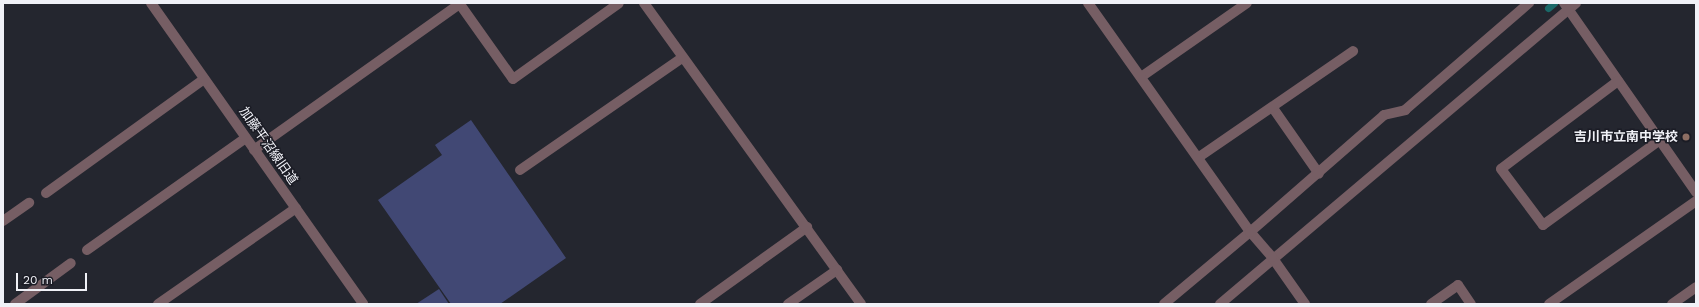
<!DOCTYPE html>
<html>
<head>
<meta charset="utf-8">
<style>
	body { margin:0 }
	#map { position:relative; width:1699px; height:307px; overflow:hidden; background:#24262f; font-family:"Work Sans","Noto Sans JP",sans-serif }
	div>[style] { position:absolute }
	[style*='--x'] { left:calc(var(--x)*1px); top:calc(var(--y)*1px); width:calc(var(--w)*1px); rotate:calc(var(--a)*1deg) }
	.stream>* { height:7px; margin:-3.5px; padding:0 3.5px; transform-origin:3.5px; border-radius:3.5px; background:#1a6969 }
	.building>* { inset:0; background:#414874 }
	.service>* { height:10px; margin:-5px; padding:0 5px; transform-origin:5px; border-radius:5px; background:#765e64 }
	.minor>* { height:10px; margin:-5px; padding:0 5px; transform-origin:5px; border-radius:5px; background:#765e64 }
	.tertiary>* { height:10px; margin:-5px; padding:0 5px; transform-origin:5px; border-radius:5px; background:#765e64 }
	.dots>* { width:11px; height:11px; translate:-50% -50%; box-sizing:border-box; border:2px solid #1b1c25; border-radius:50% }
	span { translate:-50% -50%; white-space:nowrap; text-align:center; line-height:1.15; -webkit-text-stroke:3px #1b1c25; paint-order:stroke }
	.poi-label { font-size:13px; color:#f0f1f7; font-weight:700 }
	.right { translate:-100% -50%; text-align:right }
	.street-label { font-size:13px; color:#f0f1f7 }
	.frame { position:absolute; inset:0; border:4px solid #f0f1f7; pointer-events:none }
	.scale { position:absolute; left:16px; top:273px; width:71px; height:18px; box-sizing:border-box; border:2px solid #f0f1f7; border-top:0; padding-left:5px; font-size:12px; line-height:14px; white-space:nowrap; color:#f0f1f7; -webkit-text-stroke:3px #1b1c25; paint-order:stroke }
</style>
</head>
<body>
<div id="map">
	<div class="stream">
		<i style="--x:1548;--y:8;--w:8;--a:-40"></i>
	</div>
	<div class="building">
		<i style="clip-path:polygon(471px 120px,566px 258px,500px 304px,451px 304px,378px 200px,442px 155px,435px 145px)"></i>
		<i style="clip-path:polygon(439px 289px,449px 304px,416px 304px)"></i>
	</div>
	<div class="service">
		<i style="--x:1141;--y:77;--w:129;--a:-34.9"></i>
		<i style="--x:1273;--y:108;--w:80;--a:55.1"></i>
		<i style="--x:1199;--y:157;--w:187;--a:-34.5"></i>
		<i style="--x:520;--y:170;--w:198;--a:-34.7"></i>
		<i style="--x:700;--y:304;--w:132;--a:-35.7"></i>
	</div>
	<div class="minor">
		<i style="--x:459;--y:3;--w:93;--a:54.6"></i>
		<i style="--x:513;--y:79;--w:130;--a:-35.6"></i>
		<i style="--x:644;--y:3;--w:371;--a:54.2"></i>
		<i style="--x:1088;--y:3;--w:281;--a:54.7"></i>
		<i style="--x:1250;--y:232;--w:112;--a:140.1"></i>
		<i style="--x:1564;--y:3;--w:231;--a:55.1"></i>
		<i style="--x:1618;--y:81;--w:146;--a:143.1"></i>
		<i style="--x:1501;--y:169;--w:70;--a:53.1"></i>
		<i style="--x:1543;--y:225;--w:145;--a:-36"></i>
		<i style="--x:254;--y:150;--w:254;--a:-35.4"></i>
		<i style="--x:46;--y:193;--w:195;--a:-35.8"></i>
		<i style="--x:3;--y:221;--w:32;--a:-35"></i>
		<i style="--x:87;--y:250;--w:194;--a:-35.2"></i>
		<i style="--x:15;--y:304;--w:69;--a:-36.2"></i>
		<i style="--x:158;--y:304;--w:168;--a:-34.8"></i>
		<i style="--x:788;--y:304;--w:60;--a:-34.8"></i>
		<i style="--x:1220;--y:304;--w:466;--a:-40.2"></i>
		<i style="--x:1305;--y:304;--w:57;--a:-125.1"></i>
		<i style="--x:1272;--y:257;--w:33;--a:-131"></i>
		<i style="--x:1250;--y:232;--w:178;--a:-41.1"></i>
		<i style="--x:1384;--y:115;--w:22;--a:-13"></i>
		<i style="--x:1405;--y:110;--w:164;--a:-40.8"></i>
		<i style="--x:1431;--y:304;--w:33;--a:-35"></i>
		<i style="--x:1458;--y:285;--w:23;--a:56"></i>
		<i style="--x:1549;--y:304;--w:179;--a:-35"></i>
		<i style="--x:1672;--y:304;--w:29;--a:-35"></i>
	</div>
	<div class="tertiary">
		<i style="--x:151;--y:3;--w:368;--a:54.8"></i>
	</div>
	<div class="dots">
		<i style="left:1686px;top:137px;background:#8d6e63"></i>
	</div>
	<div class="poi-label">
		<span class="right" style="left:1678px;top:137px">吉川市立南中学校</span>
	</div>
	<div class="street-label">
		<span style="left:268px;top:146px;rotate:55deg">加藤平沼線旧道</span>
	</div>
	<div class="frame"></div>
	<div class="scale">20 m</div>
</div>
</body>
</html>
